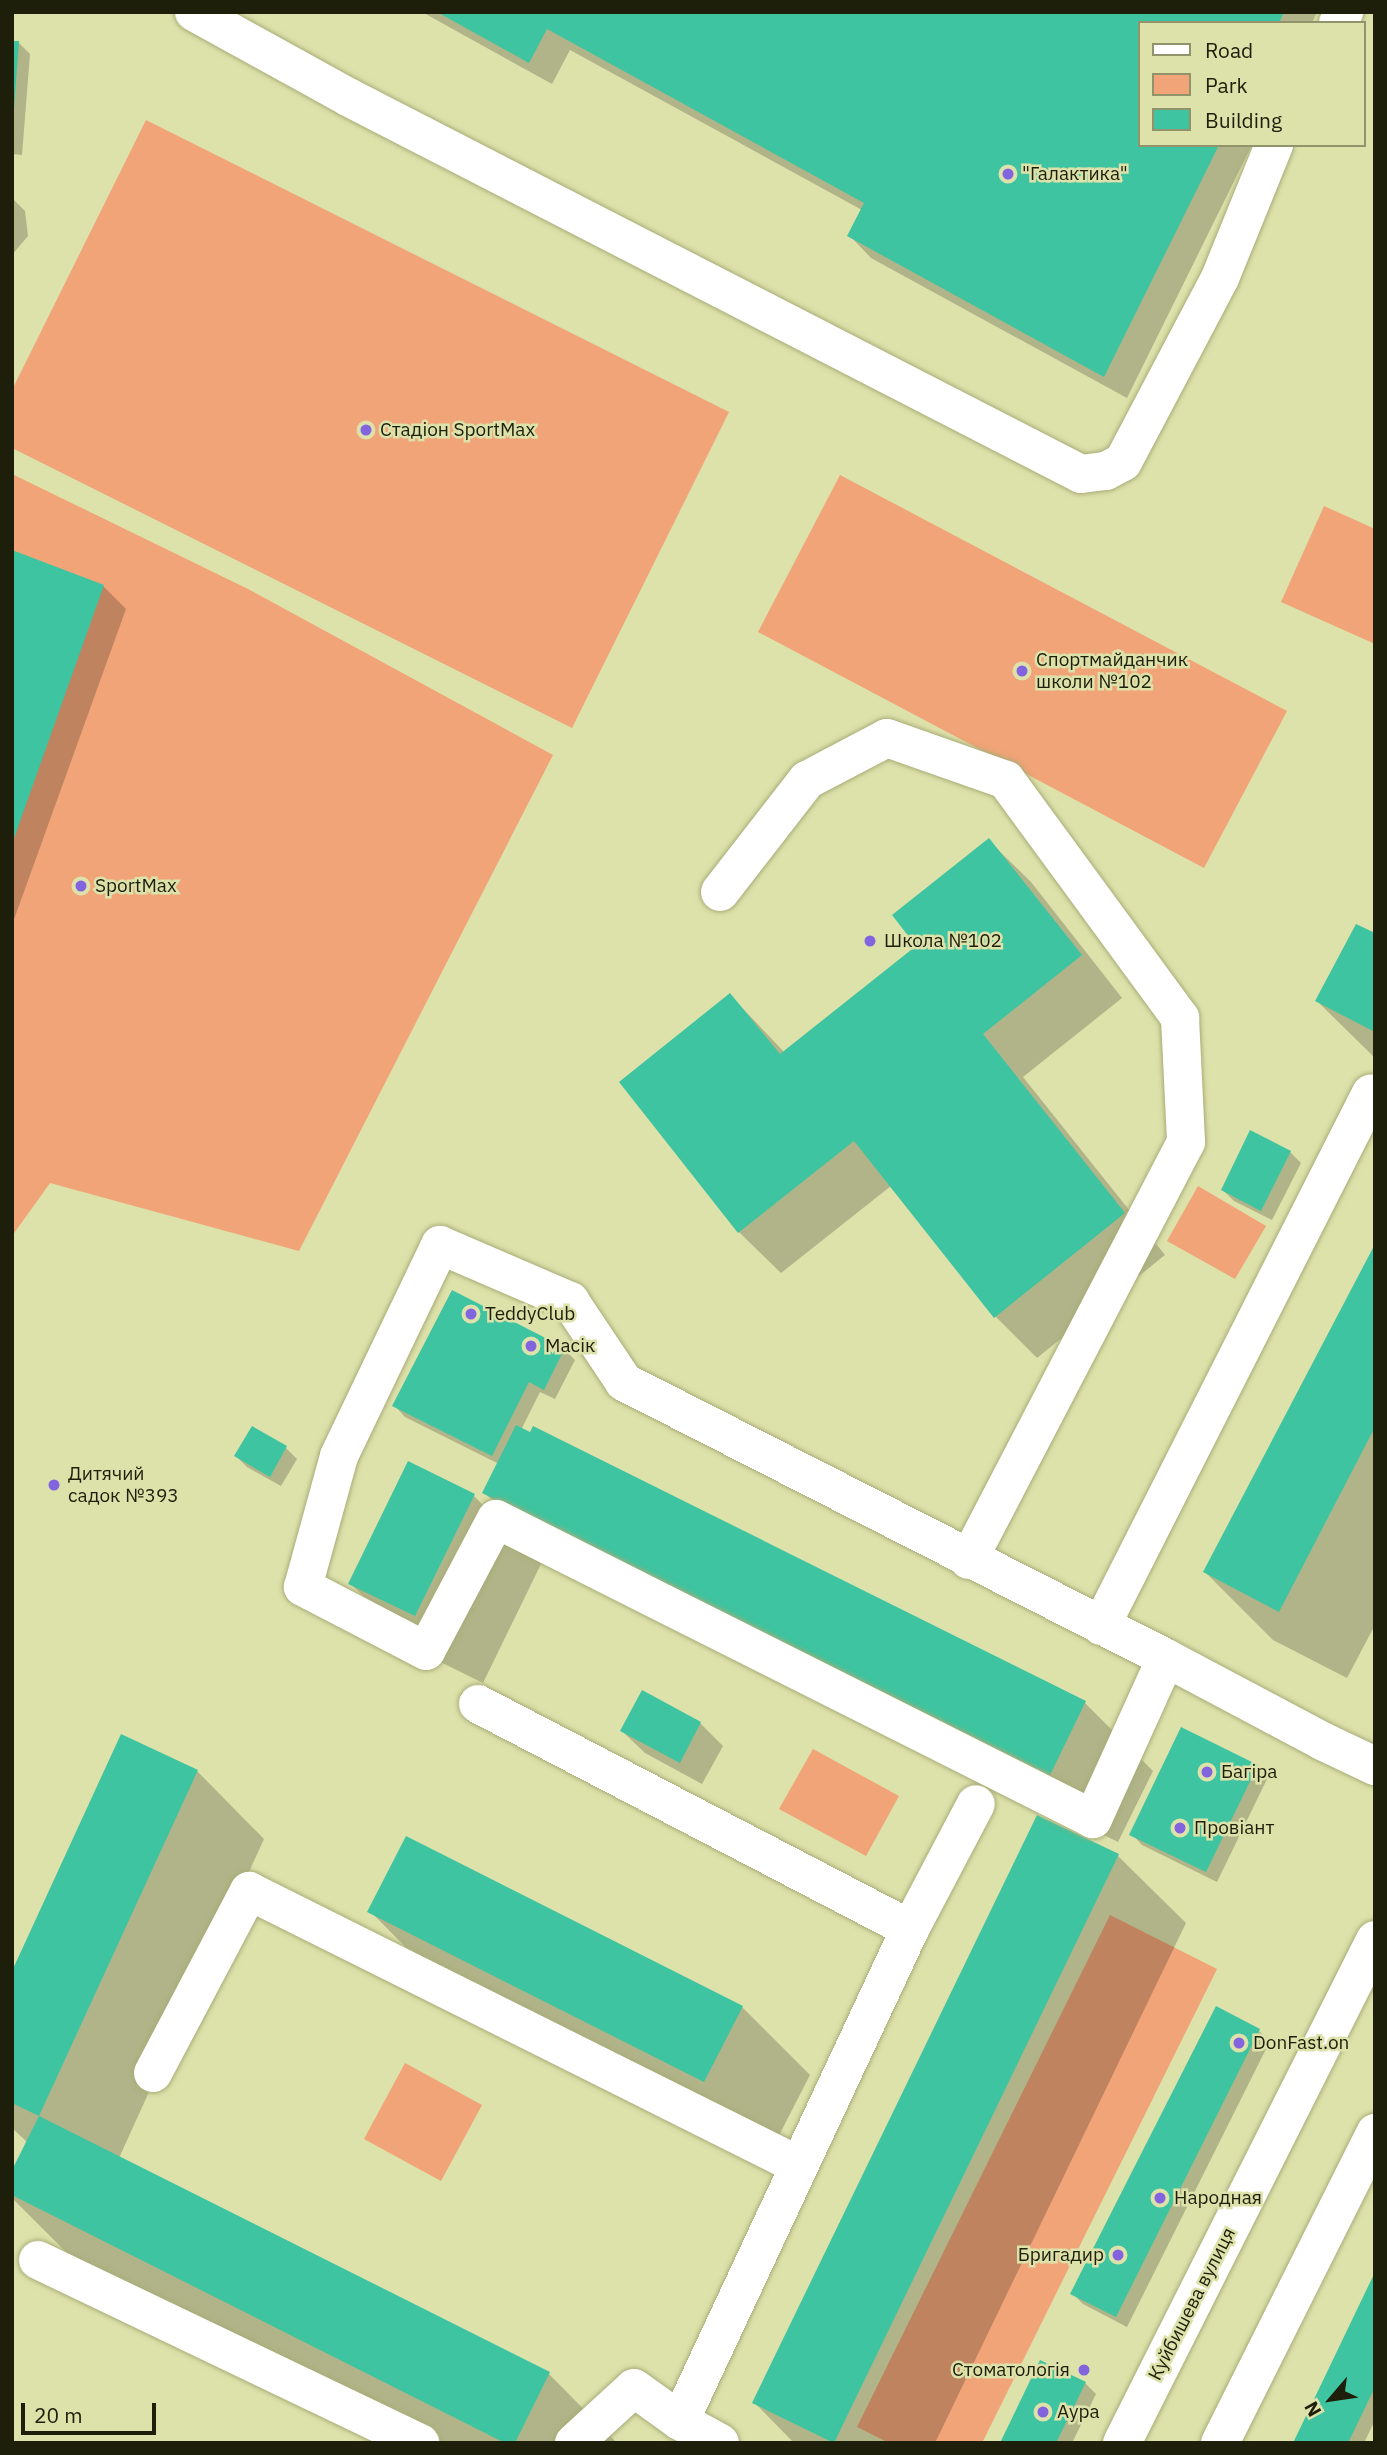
<!DOCTYPE html>
<html>
<head>
<meta charset="utf-8">
<style>
	body { margin:0 }
	#map { position:relative; width:1387px; height:2455px; overflow:hidden; background:#dde1aa; font-family:"IBM Plex Sans",sans-serif }
	div>[style] { position:absolute }
	[style*='--x'] { left:calc(var(--x)*1px); top:calc(var(--y)*1px); width:calc(var(--w)*1px); rotate:calc(var(--a)*1deg) }
	.green>* { inset:0; background:#f0a477 }
	.shadow>* { inset:0; background:#0003 }
	.building>* { inset:0; background:#3ec4a0 }
	.roads { filter:drop-shadow(0 0 2px #a9ac77) drop-shadow(0 0 2px #a9ac77) }
	.minor>* { height:38px; margin:-19px; padding:0 19px; transform-origin:19px; border-radius:19px; background:#fff }
	.major>* { height:38px; margin:-19px; padding:0 19px; transform-origin:19px; border-radius:19px; background:#fff }
	.dots>* { width:19px; height:19px; translate:-50% -50%; box-sizing:border-box; border:4px solid #dde1aa; border-radius:50% }
	span { translate:-50% -50%; white-space:nowrap; text-align:center; line-height:1.15; -webkit-text-stroke:5px #dde1aa; paint-order:stroke }
	.poi-label { font-size:19px; color:#1e1f0a }
	.left { translate:0 -50%; text-align:left }
	.right { translate:-100% -50%; text-align:right }
	.street-label { font-size:19px; color:#1e1f0a }
	.frame { position:absolute; inset:0; border:14px solid #1e1f0a; pointer-events:none }
	.legend { position:absolute; left:1138px; top:21px; width:228px; height:126px; box-sizing:border-box; background:#dde1aa; border:2px solid #91936a; margin:0; padding:9px 12px; list-style:none; font-size:21px; color:#1e1f0a }
	.legend li { display:flex; align-items:center; gap:14px; height:35px }
	.legend b { width:35px; border:2px solid #91936a }
	.north { position:absolute; left:1296px; top:2364px; width:70px; height:70px; -webkit-text-stroke:5px #dde1aa; paint-order:stroke; rotate:241deg; font-size:19px; font-weight:700; line-height:28px; text-align:center; color:#1e1f0a }
	.north::after { content:''; display:block; margin:auto; width:24px; height:32px; background:#1e1f0a; clip-path:polygon(50% 0,100% 100%,50% 72%,0 100%) }
	.scale { position:absolute; left:21px; top:2403px; width:135px; height:32px; box-sizing:border-box; border:4px solid #1e1f0a; border-top:0; padding-left:9px; font-size:21px; line-height:24px; white-space:nowrap; color:#1e1f0a; -webkit-text-stroke:5px #dde1aa; paint-order:stroke }
</style>
</head>
<body>
<div id="map">
	<div class="green">
		<i style="clip-path:polygon(146px 120px,729px 412px,572px 728px,12px 448px,12px 390px)"></i>
		<i style="clip-path:polygon(12px 474px,248px 589px,553px 755px,299px 1251px,50px 1183px,12px 1236px)"></i>
		<i style="clip-path:polygon(840px 475px,1287px 711px,1204px 868px,758px 632px)"></i>
		<i style="clip-path:polygon(1324px 506px,1375px 529px,1375px 644px,1281px 602px)"></i>
		<i style="clip-path:polygon(1198px 1186px,1266px 1226px,1235px 1279px,1167px 1241px)"></i>
		<i style="clip-path:polygon(813px 1749px,899px 1796px,866px 1856px,779px 1809px)"></i>
		<i style="clip-path:polygon(1110px 1915px,1217px 1969px,982px 2443px,889px 2443px,857px 2427px)"></i>
		<i style="clip-path:polygon(405px 2063px,482px 2105px,441px 2181px,364px 2139px)"></i>
	</div>
	<div class="shadow">
		<i style="clip-path:polygon(422px 12px,1317px 12px,1312px 23px,1140px 23px,1140px 145px,1252px 145px,1127px 398px,871px 258px,849px 235px,862px 210px,570px 50px,552px 84px)"></i>
		<i style="clip-path:polygon(12px 42px,19px 43px,30px 54px,22px 155px,12px 154px)"></i>
		<i style="clip-path:polygon(12px 198px,25px 211px,28px 236px,12px 255px)"></i>
		<i style="clip-path:polygon(12px 552px,103px 586px,126px 609px,12px 925px)"></i>
		<i style="clip-path:polygon(989px 841px,1031px 882px,1122px 998px,1023px 1077px,1165px 1255px,1037px 1358px,995px 1316px,891px 1186px,781px 1273px,739px 1232px,730px 995px,785px 1053px,918px 946px)"></i>
		<i style="clip-path:polygon(1375px 935px,1375px 1058px,1317px 1001px)"></i>
		<i style="clip-path:polygon(1290px 1152px,1301px 1163px,1272px 1220px,1234px 1201px,1223px 1190px)"></i>
		<i style="clip-path:polygon(1375px 1247px,1375px 1625px,1347px 1678px,1273px 1640px,1205px 1572px)"></i>
		<i style="clip-path:polygon(564px 1349px,575px 1360px,555px 1399px,540px 1392px,521px 1430px,530px 1434px,534px 1428px,1085px 1703px,1153px 1771px,1118px 1842px,552px 1560px,484px 1492px,499px 1464px,405px 1417px,395px 1406px)"></i>
		<i style="clip-path:polygon(286px 1448px,297px 1459px,281px 1486px,247px 1467px,236px 1456px)"></i>
		<i style="clip-path:polygon(474px 1496px,541px 1564px,483px 1683px,418px 1651px,350px 1583px)"></i>
		<i style="clip-path:polygon(643px 1693px,700px 1723px,723px 1746px,702px 1784px,645px 1753px,622px 1731px)"></i>
		<i style="clip-path:polygon(1257px 1766px,1268px 1777px,1217px 1882px,1142px 1845px,1132px 1834px)"></i>
		<i style="clip-path:polygon(197px 1771px,264px 1839px,119px 2158px,549px 2374px,617px 2443px,441px 2443px,72px 2258px,12px 2198px,12px 2174px,28px 2143px,12px 2128px,12px 1976px)"></i>
		<i style="clip-path:polygon(1118px 1856px,1186px 1923px,935px 2443px,794px 2443px,755px 2403px)"></i>
		<i style="clip-path:polygon(370px 1911px,742px 2007px,810px 2075px,772px 2149px,437px 1979px)"></i>
		<i style="clip-path:polygon(1217px 2008px,1259px 2031px,1270px 2041px,1127px 2327px,1083px 2304px,1073px 2294px)"></i>
		<i style="clip-path:polygon(1375px 2277px,1375px 2420px,1364px 2443px,1296px 2443px)"></i>
		<i style="clip-path:polygon(1085px 2383px,1096px 2394px,1072px 2443px,1002px 2443px)"></i>
	</div>
	<div class="building">
		<i style="clip-path:polygon(437px 12px,1284px 12px,1279px 23px,1140px 23px,1140px 145px,1219px 145px,1104px 377px,847px 236px,864px 203px,547px 29px,529px 63px)"></i>
		<i style="clip-path:polygon(12px 41px,19px 41px,14px 109px,12px 109px)"></i>
		<i style="clip-path:polygon(12px 550px,104px 585px,13px 841px,12px 841px)"></i>
		<i style="clip-path:polygon(989px 838px,1082px 955px,983px 1034px,1125px 1213px,994px 1318px,854px 1141px,738px 1233px,619px 1082px,730px 993px,780px 1054px,916px 946px,892px 915px)"></i>
		<i style="clip-path:polygon(1356px 924px,1375px 933px,1375px 1032px,1315px 1001px)"></i>
		<i style="clip-path:polygon(1250px 1130px,1291px 1151px,1261px 1211px,1221px 1190px)"></i>
		<i style="clip-path:polygon(1375px 1244px,1375px 1427px,1279px 1612px,1203px 1572px)"></i>
		<i style="clip-path:polygon(452px 1290px,565px 1348px,544px 1390px,529px 1382px,492px 1456px,392px 1406px)"></i>
		<i style="clip-path:polygon(516px 1425px,530px 1432px,533px 1426px,1086px 1701px,1050px 1775px,482px 1493px)"></i>
		<i style="clip-path:polygon(252px 1426px,287px 1446px,270px 1477px,234px 1456px)"></i>
		<i style="clip-path:polygon(408px 1461px,475px 1494px,415px 1616px,348px 1584px)"></i>
		<i style="clip-path:polygon(642px 1690px,701px 1722px,680px 1763px,620px 1731px)"></i>
		<i style="clip-path:polygon(1181px 1727px,1258px 1765px,1206px 1872px,1129px 1835px)"></i>
		<i style="clip-path:polygon(121px 1734px,198px 1770px,39px 2116px,550px 2372px,515px 2443px,505px 2443px,12px 2195px,12px 2170px,39px 2116px,12px 2103px,12px 1971px)"></i>
		<i style="clip-path:polygon(1037px 1815px,1119px 1854px,834px 2443px,752px 2403px)"></i>
		<i style="clip-path:polygon(406px 1836px,743px 2006px,704px 2082px,367px 1912px)"></i>
		<i style="clip-path:polygon(1216px 2006px,1260px 2029px,1116px 2317px,1070px 2294px)"></i>
		<i style="clip-path:polygon(1375px 2272px,1375px 2387px,1348px 2443px,1293px 2443px)"></i>
		<i style="clip-path:polygon(1040px 2360px,1086px 2382px,1056px 2443px,1000px 2443px)"></i>
	</div>
	<div class="roads">
		<div class="minor">
			<i style="--x:194;--y:12;--w:176;--a:28.9"></i>
			<i style="--x:348;--y:97;--w:824;--a:27.22"></i>
			<i style="--x:1081;--y:474;--w:25;--a:-7"></i>
			<i style="--x:1106;--y:471;--w:19;--a:-28"></i>
			<i style="--x:1123;--y:462;--w:208;--a:-62.2"></i>
			<i style="--x:1220;--y:278;--w:144;--a:-67.9"></i>
			<i style="--x:1338;--y:23;--w:13;--a:-61"></i>
			<i style="--x:720;--y:892;--w:142;--a:-52.2"></i>
			<i style="--x:807;--y:780;--w:90;--a:-27.7"></i>
			<i style="--x:887;--y:738;--w:126;--a:19.4"></i>
			<i style="--x:1006;--y:780;--w:295;--a:53.8"></i>
			<i style="--x:1180;--y:1018;--w:124;--a:87.2"></i>
			<i style="--x:1186;--y:1142;--w:471;--a:117.5"></i>
			<i style="--x:1101;--y:1626;--w:597;--a:-63.13"></i>
			<i style="--x:1166;--y:1658;--w:177;--a:114.4"></i>
			<i style="--x:1093;--y:1819;--w:668;--a:-153.32"></i>
			<i style="--x:496;--y:1519;--w:149;--a:117.9"></i>
			<i style="--x:426;--y:1651;--w:139;--a:-152.5"></i>
			<i style="--x:303;--y:1587;--w:136;--a:-74.6"></i>
			<i style="--x:339;--y:1456;--w:234;--a:-64.4"></i>
			<i style="--x:440;--y:1245;--w:142;--a:23.3"></i>
			<i style="--x:570;--y:1301;--w:97;--a:56.3"></i>
			<i style="--x:624;--y:1382;--w:608;--a:26.99"></i>
			<i style="--x:1166;--y:1658;--w:177;--a:28"></i>
			<i style="--x:1322;--y:1741;--w:59;--a:25.3"></i>
			<i style="--x:478;--y:1704;--w:487;--a:27.5"></i>
			<i style="--x:153;--y:2073;--w:206;--a:-62.2"></i>
			<i style="--x:249;--y:1891;--w:614;--a:26.52"></i>
			<i style="--x:38;--y:2260;--w:424;--a:25.6"></i>
			<i style="--x:574;--y:2443;--w:81;--a:-42.5"></i>
			<i style="--x:634;--y:2388;--w:57;--a:35.7"></i>
			<i style="--x:720;--y:2443;--w:46;--a:-151.2"></i>
			<i style="--x:680;--y:2421;--w:543;--a:-64.94"></i>
			<i style="--x:910;--y:1929;--w:141;--a:-62.2"></i>
		</div>
		<div class="major">
			<i style="--x:1122;--y:2443;--w:563;--a:-63.3"></i>
			<i style="--x:1220;--y:2443;--w:347;--a:-63.4"></i>
		</div>
	</div>
	<div class="dots">
		<i style="left:1008px;top:174px;background:#8264df"></i>
		<i style="left:366px;top:430px;background:#8264df"></i>
		<i style="left:1022px;top:671px;background:#8264df"></i>
		<i style="left:81px;top:886px;background:#8264df"></i>
		<i style="left:870px;top:941px;background:#8264df"></i>
		<i style="left:471px;top:1314px;background:#8264df"></i>
		<i style="left:531px;top:1346px;background:#8264df"></i>
		<i style="left:54px;top:1485px;background:#8264df"></i>
		<i style="left:1207px;top:1772px;background:#8264df"></i>
		<i style="left:1180px;top:1828px;background:#8264df"></i>
		<i style="left:1239px;top:2043px;background:#8264df"></i>
		<i style="left:1160px;top:2198px;background:#8264df"></i>
		<i style="left:1118px;top:2255px;background:#8264df"></i>
		<i style="left:1084px;top:2370px;background:#8264df"></i>
		<i style="left:1043px;top:2412px;background:#8264df"></i>
	</div>
	<div class="poi-label">
		<span class="left" style="left:1022px;top:174px">"Галактика"</span>
		<span class="left" style="left:380px;top:430px">Стадіон SportMax</span>
		<span class="left" style="left:1036px;top:671px">Спортмайданчик<br>школи №102</span>
		<span class="left" style="left:95px;top:886px">SportMax</span>
		<span class="left" style="left:884px;top:941px">Школа №102</span>
		<span class="left" style="left:485px;top:1314px">TeddyClub</span>
		<span class="left" style="left:545px;top:1346px">Масік</span>
		<span class="left" style="left:68px;top:1485px">Дитячий<br>садок №393</span>
		<span class="left" style="left:1221px;top:1772px">Багіра</span>
		<span class="left" style="left:1194px;top:1828px">Провіант</span>
		<span class="left" style="left:1253px;top:2043px">DonFast.on</span>
		<span class="left" style="left:1174px;top:2198px">Народная</span>
		<span class="right" style="left:1104px;top:2255px">Бригадир</span>
		<span class="right" style="left:1070px;top:2370px">Стоматологія</span>
		<span class="left" style="left:1057px;top:2412px">Аура</span>
	</div>
	<div class="street-label">
		<span style="left:1192px;top:2304px;rotate:-63deg">Куйбишева вулиця</span>
	</div>
	<div class="frame"></div>
	<ul class="legend">
	<li><b style="height:9px;background:#fff"></b>Road</li>
	<li><b style="height:19px;background:#f0a477"></b>Park</li>
	<li><b style="height:19px;background:#3ec4a0"></b>Building</li>
	</ul>
	<div class="north">N</div>
	<div class="scale">20 m</div>
</div>
</body>
</html>
